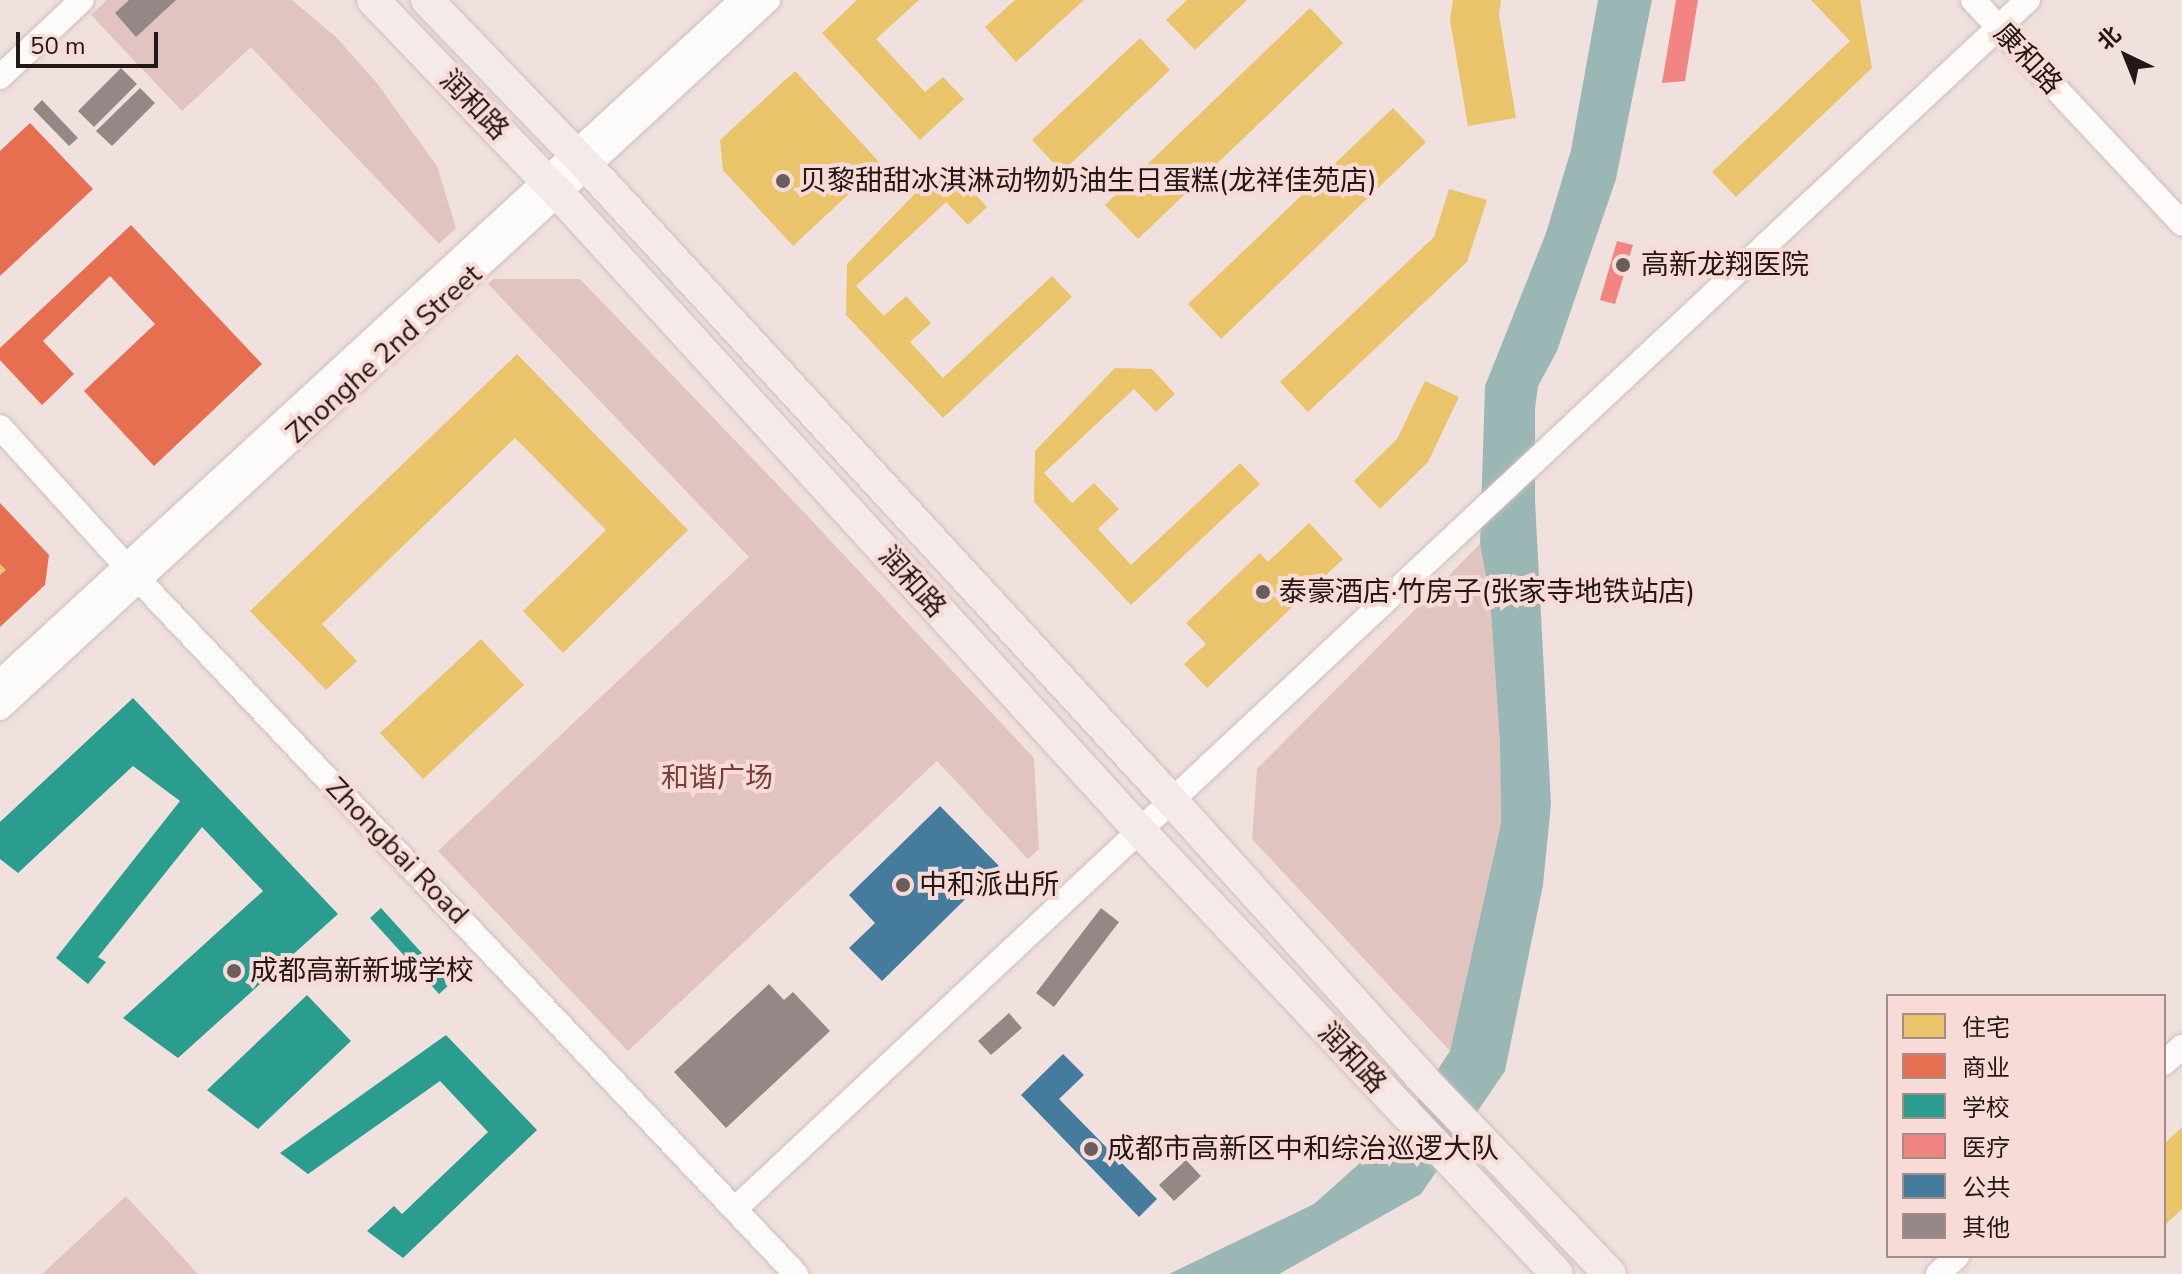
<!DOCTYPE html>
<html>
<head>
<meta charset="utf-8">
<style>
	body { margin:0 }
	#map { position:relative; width:2182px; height:1274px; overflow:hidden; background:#f0e1de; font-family:"Nunito Sans","Noto Sans SC",sans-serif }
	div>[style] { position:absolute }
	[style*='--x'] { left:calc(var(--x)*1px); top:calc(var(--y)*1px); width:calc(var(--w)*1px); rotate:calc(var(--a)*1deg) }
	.green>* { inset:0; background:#e1c4c0 }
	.water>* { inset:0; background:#9bb7b5 }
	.homes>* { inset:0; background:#e9c46a }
	.shops>* { inset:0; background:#e76f51 }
	.schools>* { inset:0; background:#2a9d8f }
	.health>* { inset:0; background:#f28482 }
	.public>* { inset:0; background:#457b9d }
	.building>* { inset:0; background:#938885 }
	.roads { filter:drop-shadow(0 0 2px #ccbfbe) drop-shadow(0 0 2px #ccbfbe) }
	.minor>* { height:24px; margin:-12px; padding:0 12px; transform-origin:12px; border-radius:12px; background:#fdfafa }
	.major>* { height:32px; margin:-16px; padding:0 16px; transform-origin:16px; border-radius:16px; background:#f3eae9 }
	.dots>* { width:22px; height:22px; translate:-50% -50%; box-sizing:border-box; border:4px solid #f8dbd6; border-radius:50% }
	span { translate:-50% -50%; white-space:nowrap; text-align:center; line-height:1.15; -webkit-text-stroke:8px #f8dbd6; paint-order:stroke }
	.street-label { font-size:28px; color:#221817 }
	.poi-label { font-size:28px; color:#221817 }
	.left { translate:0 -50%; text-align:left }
	.park-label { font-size:28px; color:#773f37 }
	.legend { position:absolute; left:1886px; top:994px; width:280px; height:264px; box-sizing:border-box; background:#f8dbd6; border:2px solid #a28d8a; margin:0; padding:10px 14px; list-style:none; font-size:24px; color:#221817 }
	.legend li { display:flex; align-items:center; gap:16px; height:40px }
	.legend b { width:40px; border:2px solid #a28d8a }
	.north { position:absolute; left:2086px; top:16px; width:80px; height:80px; -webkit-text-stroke:6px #f8dbd6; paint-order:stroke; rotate:317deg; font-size:22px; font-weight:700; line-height:32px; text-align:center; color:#221817 }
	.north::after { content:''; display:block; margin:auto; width:28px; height:36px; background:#221817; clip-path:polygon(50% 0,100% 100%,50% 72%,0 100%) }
	.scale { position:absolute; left:16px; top:32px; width:142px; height:36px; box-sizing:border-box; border:4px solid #221817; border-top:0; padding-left:10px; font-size:24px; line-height:28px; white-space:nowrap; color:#221817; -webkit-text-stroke:6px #f8dbd6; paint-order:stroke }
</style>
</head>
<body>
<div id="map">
	<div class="green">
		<i style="clip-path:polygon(107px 0,292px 0,337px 38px,376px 82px,437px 166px,456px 228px,439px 244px,251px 47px,182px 111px,91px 15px)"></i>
		<i style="clip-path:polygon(493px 279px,580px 279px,800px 508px,1034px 758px,1039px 849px,1028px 859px,937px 761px,628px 1051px,438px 851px,749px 557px,488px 284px)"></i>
		<i style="clip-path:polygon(1480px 544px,1490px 598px,1500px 744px,1501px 823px,1450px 1051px,1252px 839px,1257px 769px)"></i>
		<i style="clip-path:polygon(126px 1196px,198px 1274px,42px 1274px)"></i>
	</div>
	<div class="water">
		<i style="clip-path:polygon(1598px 0,1652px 0,1616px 179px,1557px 351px,1538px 386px,1535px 409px,1535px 501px,1551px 804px,1543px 885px,1505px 1071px,1421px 1194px,1279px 1274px,1169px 1274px,1314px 1204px,1361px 1162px,1385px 1150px,1450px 1051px,1501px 823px,1500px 744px,1490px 598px,1480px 544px,1485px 386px,1546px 233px,1571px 150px)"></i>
	</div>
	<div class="homes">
		<i style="clip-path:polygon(857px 0,919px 0,876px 39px,925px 92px,943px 77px,964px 99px,920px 140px,822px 33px)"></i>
		<i style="clip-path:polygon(1015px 0,1084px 0,1016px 62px,985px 27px)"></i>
		<i style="clip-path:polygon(1187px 0,1247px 0,1195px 50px,1166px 20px)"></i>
		<i style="clip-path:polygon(1453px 0,1501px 0,1499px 15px,1516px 118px,1468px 126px,1450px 20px)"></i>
		<i style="clip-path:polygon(1811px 0,1860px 0,1872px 68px,1736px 197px,1712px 172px,1850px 41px)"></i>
		<i style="clip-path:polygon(1310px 8px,1343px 43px,1138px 239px,1105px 205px)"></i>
		<i style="clip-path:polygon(1140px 38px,1170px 70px,1062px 172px,1032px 140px)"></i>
		<i style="clip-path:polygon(795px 71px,881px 164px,793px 246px,723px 170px,720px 140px)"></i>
		<i style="clip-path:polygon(1393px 108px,1426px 142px,1221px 339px,1188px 304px)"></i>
		<i style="clip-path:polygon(927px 181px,964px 182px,987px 207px,968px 225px,946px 202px,856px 286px,884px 316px,906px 296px,931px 323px,910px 342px,943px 378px,1052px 276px,1072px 297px,943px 418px,846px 315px,847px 264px)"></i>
		<i style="clip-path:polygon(1449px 189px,1487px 200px,1467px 262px,1308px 412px,1280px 382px,1434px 237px)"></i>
		<i style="clip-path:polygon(517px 354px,688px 530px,563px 653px,523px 611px,606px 530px,515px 438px,322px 624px,357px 661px,326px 690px,250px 611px)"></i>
		<i style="clip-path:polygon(1115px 368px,1152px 369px,1175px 394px,1156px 412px,1134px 389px,1044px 473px,1072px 503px,1094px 483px,1119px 509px,1098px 529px,1131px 565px,1240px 463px,1260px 484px,1131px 605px,1034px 502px,1035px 451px)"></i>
		<i style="clip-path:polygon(1425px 381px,1459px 397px,1428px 462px,1380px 509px,1354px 481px,1397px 439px)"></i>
		<i style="clip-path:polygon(1309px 523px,1343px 559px,1207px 688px,1184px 664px,1206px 644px,1186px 623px,1260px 553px,1268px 562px)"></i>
		<i style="clip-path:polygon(5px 555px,36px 582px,29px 589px,32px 593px,18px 606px,15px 603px,0 622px,0 559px)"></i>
		<i style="clip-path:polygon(481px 639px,524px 685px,423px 779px,380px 733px)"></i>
		<i style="clip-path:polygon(2182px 1127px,2182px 1209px,2164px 1226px,2164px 1144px)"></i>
	</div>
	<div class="shops">
		<i style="clip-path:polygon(30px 123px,93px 189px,0 276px,0 151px)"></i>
		<i style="clip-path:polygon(131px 225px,262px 364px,154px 466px,84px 391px,155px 324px,110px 276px,43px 341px,74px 374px,42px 405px,0 360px,0 348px)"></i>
		<i style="clip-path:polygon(0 503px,49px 555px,45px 585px,0 627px,0 575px,6px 570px,0 564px)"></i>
	</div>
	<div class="schools">
		<i style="clip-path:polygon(133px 698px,338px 914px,178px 1058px,123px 1018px,263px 891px,202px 827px,98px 957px,106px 962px,88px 984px,56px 958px,180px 801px,133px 766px,18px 873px,0 859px,0 822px)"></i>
		<i style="clip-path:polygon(381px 908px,450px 984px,439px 994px,370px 918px)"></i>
		<i style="clip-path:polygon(307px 995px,351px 1041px,258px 1129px,207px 1090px)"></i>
		<i style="clip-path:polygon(446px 1035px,537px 1130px,403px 1258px,367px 1231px,394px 1206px,402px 1214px,488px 1132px,440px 1081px,308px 1174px,280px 1153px)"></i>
	</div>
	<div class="health">
		<i style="clip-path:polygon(1676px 0,1698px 0,1685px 81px,1662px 83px)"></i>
		<i style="clip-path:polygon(1617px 241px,1633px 245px,1615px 304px,1600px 300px)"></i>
	</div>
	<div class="public">
		<i style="clip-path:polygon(940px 806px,999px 866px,882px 981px,849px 948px,875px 923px,849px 895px)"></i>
		<i style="clip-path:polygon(1063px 1054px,1084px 1075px,1059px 1099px,1157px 1199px,1139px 1217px,1021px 1095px)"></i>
	</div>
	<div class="building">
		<i style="clip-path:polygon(129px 0,176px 0,136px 37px,115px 13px)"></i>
		<i style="clip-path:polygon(121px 68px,137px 84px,94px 127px,78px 111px)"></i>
		<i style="clip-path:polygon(140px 88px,155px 103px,112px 146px,96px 131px)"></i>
		<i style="clip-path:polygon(42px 100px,78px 138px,69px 146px,33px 109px)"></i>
		<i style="clip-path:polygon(1101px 908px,1119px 922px,1054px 1007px,1036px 993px)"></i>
		<i style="clip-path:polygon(769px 984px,784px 1000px,793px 992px,830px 1031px,726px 1128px,674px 1072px)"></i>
		<i style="clip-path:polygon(1009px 1013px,1022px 1028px,991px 1055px,978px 1041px)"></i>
		<i style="clip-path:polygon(1186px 1160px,1201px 1176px,1174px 1201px,1159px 1185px)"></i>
	</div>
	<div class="roads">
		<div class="minor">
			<i style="--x:1973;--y:0;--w:306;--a:46.9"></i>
			<i style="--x:0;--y:77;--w:112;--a:-43.2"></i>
			<i style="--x:0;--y:427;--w:205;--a:47.8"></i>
			<i style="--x:138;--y:579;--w:957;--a:46.57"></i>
			<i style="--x:0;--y:682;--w:1008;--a:-42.59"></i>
			<i style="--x:0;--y:708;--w:1045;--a:-42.67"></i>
			<i style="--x:2164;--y:1063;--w:24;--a:-42"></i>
			<i style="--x:736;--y:1208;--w:1769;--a:-43.08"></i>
			<i style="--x:1938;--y:1274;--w:26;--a:-43"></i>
		</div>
		<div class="major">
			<i style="--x:373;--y:0;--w:269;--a:46.2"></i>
			<i style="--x:559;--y:194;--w:862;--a:47.63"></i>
			<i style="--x:1140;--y:831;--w:608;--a:46.73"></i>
			<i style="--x:427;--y:0;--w:231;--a:46.1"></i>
			<i style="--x:587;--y:166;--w:863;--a:47.35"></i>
			<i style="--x:1172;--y:801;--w:372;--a:47.9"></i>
			<i style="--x:1421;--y:1077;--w:273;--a:46.2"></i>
		</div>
	</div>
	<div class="dots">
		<i style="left:783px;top:181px;background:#6a5e5d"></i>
		<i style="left:1623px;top:265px;background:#6a5e5d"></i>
		<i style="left:1263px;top:592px;background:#6a5e5d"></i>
		<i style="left:903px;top:885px;background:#6a5e5d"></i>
		<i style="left:234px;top:971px;background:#6a5e5d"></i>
		<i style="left:1091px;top:1149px;background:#6a5e5d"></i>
	</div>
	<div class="street-label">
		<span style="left:2028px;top:59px;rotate:47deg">康和路</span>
		<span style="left:474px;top:105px;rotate:46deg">润和路</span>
		<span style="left:384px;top:354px;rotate:-42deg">Zhonghe 2nd Street</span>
		<span style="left:912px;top:582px;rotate:48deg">润和路</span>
		<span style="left:397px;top:851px;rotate:46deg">Zhongbai Road</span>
		<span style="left:1352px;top:1058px;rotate:47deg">润和路</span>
	</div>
	<div class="poi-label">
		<span class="left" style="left:799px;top:181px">贝黎甜甜冰淇淋动物奶油生日蛋糕(龙祥佳苑店)</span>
		<span class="left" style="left:1641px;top:265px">高新龙翔医院</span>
		<span class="left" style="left:1279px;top:592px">泰豪酒店·竹房子(张家寺地铁站店)</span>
		<span class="left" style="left:919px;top:885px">中和派出所</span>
		<span class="left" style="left:250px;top:971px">成都高新新城学校</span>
		<span class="left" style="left:1107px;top:1149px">成都市高新区中和综治巡逻大队</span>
	</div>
	<div class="park-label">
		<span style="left:717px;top:778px">和谐广场</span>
	</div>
	<ul class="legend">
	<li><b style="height:22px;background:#e9c46a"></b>住宅</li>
	<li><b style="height:22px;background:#e76f51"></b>商业</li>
	<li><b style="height:22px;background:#2a9d8f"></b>学校</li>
	<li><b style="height:22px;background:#f28482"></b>医疗</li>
	<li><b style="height:22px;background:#457b9d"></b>公共</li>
	<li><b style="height:22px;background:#938885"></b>其他</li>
	</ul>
	<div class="north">北</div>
	<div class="scale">50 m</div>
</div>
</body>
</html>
